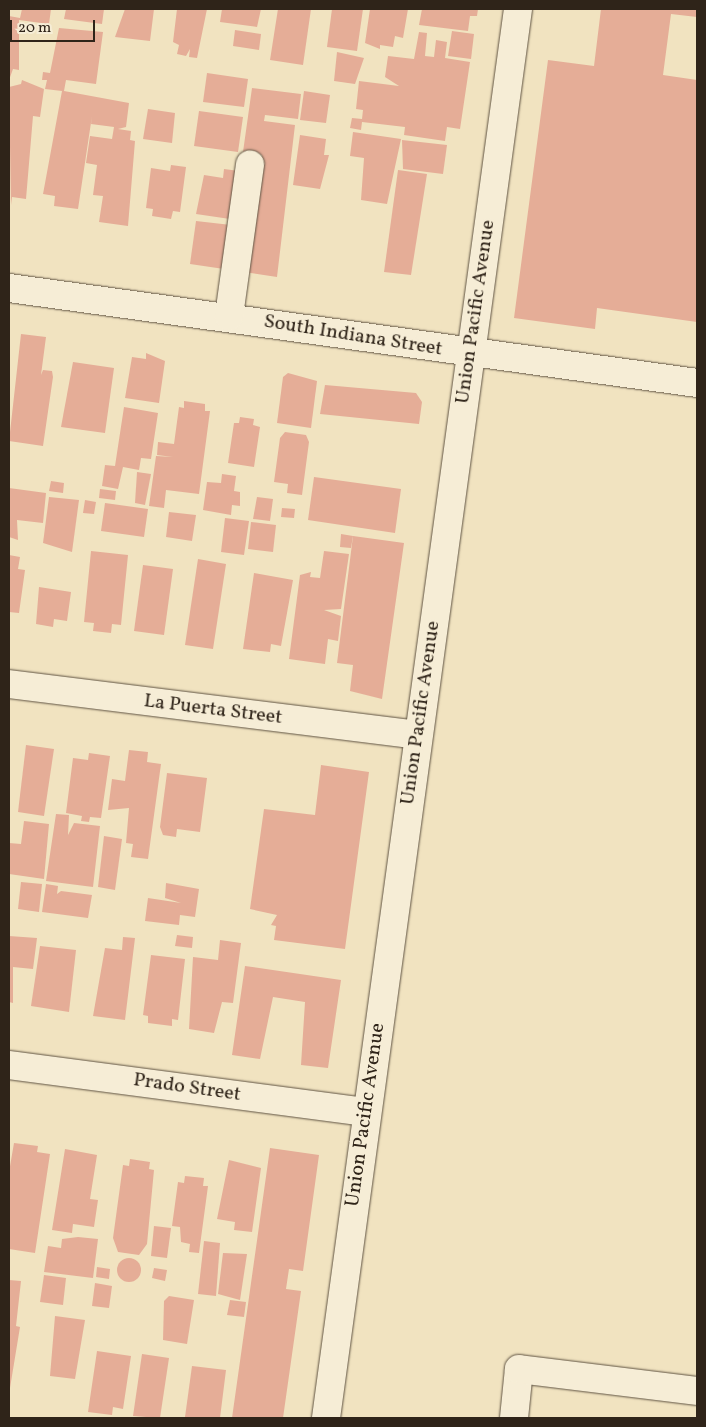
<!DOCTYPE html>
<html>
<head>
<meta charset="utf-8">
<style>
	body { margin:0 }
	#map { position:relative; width:706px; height:1427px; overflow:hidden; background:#f1e3c0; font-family:Vollkorn,serif }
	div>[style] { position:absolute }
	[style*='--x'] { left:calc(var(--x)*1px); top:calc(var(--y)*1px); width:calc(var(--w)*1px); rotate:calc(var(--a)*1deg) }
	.building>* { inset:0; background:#e5ad97 }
	.round { border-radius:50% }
	.roads { filter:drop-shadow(0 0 1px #605443) drop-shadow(0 0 1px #605443) }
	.minor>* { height:28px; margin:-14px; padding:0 14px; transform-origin:14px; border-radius:14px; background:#f6edd6 }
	span { translate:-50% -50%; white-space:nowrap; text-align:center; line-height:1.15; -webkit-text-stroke:4px #f6edd6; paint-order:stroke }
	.street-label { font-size:20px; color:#2f2419 }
	.frame { position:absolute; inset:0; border:10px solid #2f2419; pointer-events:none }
	.scale { position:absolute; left:10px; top:20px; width:85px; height:22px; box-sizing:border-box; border:2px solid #2f2419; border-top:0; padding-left:6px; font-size:15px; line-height:18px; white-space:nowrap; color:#2f2419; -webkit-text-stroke:4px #f6edd6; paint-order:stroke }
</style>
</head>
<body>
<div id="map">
	<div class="building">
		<i style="clip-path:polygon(22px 9px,51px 9px,49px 24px,19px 20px,19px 70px,13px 69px,9px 80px,9px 16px,20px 18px)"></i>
		<i style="clip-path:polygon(66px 9px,104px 9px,102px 24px,64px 19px)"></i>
		<i style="clip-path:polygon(125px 9px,154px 9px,150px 41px,115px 37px)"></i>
		<i style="clip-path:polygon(177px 9px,207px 9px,197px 58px,189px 57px,190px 49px,186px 56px,177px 54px,179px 45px,173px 42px)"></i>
		<i style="clip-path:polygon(222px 9px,261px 9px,257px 27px,220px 22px)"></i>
		<i style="clip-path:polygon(278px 9px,311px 9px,303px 65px,270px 60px)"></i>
		<i style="clip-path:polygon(332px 9px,363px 9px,357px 51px,327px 47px)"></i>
		<i style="clip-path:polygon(370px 9px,408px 9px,403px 38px,395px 36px,393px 47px,380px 45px,380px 49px,365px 43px)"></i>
		<i style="clip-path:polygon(422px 9px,478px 9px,477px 16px,470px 16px,468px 31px,419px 25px)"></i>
		<i style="clip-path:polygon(601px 9px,697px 9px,697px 17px,671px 14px,663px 75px,697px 80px,697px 322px,597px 308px,595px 329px,514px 318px,548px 60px,594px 66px)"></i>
		<i style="clip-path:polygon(59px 28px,103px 32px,96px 84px,66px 80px,64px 91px,129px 103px,126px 127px,118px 129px,131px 131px,130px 140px,135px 141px,128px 226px,99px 222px,103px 196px,93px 195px,97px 165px,86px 163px,90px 136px,112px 139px,114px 127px,91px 124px,92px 116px,78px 209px,54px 206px,55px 196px,43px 194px,62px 91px,45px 89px,47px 80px,42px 80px,43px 72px,50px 73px)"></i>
		<i style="clip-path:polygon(235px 30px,261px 34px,259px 50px,233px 46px)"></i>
		<i style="clip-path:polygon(452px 31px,474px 34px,471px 59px,448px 56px)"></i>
		<i style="clip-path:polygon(419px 32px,427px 33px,425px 56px,434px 57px,436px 40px,447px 42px,445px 58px,470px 62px,460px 129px,447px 127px,445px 141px,404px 135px,405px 127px,362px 122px,361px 130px,350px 128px,352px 118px,362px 119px,363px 110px,356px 109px,359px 81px,399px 86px,385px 77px,388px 56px,414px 59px)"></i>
		<i style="clip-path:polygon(337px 52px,364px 58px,355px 84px,334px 81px)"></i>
		<i style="clip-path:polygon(207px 73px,248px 79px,244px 107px,203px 102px)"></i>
		<i style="clip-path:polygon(22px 80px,44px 89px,40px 117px,33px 116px,26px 199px,12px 197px,11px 205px,9px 87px,21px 84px)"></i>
		<i style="clip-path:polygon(252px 88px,301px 94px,298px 119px,265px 115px,264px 121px,295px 125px,277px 277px,244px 272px,262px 155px,243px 152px)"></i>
		<i style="clip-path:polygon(304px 91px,330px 95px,326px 123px,300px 120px)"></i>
		<i style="clip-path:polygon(148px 109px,175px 113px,172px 143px,143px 139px)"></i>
		<i style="clip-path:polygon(199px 111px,243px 117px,238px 152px,194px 146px)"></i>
		<i style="clip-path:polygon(353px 132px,401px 139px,387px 204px,361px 200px,364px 158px,350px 156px)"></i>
		<i style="clip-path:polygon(300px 135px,326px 139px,324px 155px,329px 155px,320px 189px,293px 185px)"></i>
		<i style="clip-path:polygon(402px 140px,447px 145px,443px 174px,403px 169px)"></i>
		<i style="clip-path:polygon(171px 165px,186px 167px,180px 212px,173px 211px,171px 219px,152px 216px,153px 209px,146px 208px,151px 168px,170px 171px)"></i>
		<i style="clip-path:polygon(224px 169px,239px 171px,230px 219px,196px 214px,204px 175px,223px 178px)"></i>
		<i style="clip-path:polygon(398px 170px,427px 174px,411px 275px,384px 272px)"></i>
		<i style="clip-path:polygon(196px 221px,231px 225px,224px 269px,190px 264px)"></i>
		<i style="clip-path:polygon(21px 334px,46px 337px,41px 375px,43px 370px,52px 371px,53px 377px,43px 446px,9px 441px)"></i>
		<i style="clip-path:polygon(146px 353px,165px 361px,159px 403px,125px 398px,132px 357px,146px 359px)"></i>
		<i style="clip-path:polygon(73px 362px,114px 368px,105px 433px,61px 427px)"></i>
		<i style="clip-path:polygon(288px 373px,317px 381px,311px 428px,277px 423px,283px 377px)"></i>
		<i style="clip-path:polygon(325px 385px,416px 393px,422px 402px,419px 424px,320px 414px)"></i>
		<i style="clip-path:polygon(184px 401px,205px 404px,205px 411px,210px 411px,199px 494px,166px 490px,164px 508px,149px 506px,156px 456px,173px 457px,157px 455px,158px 442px,174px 444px,179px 407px,184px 408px)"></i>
		<i style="clip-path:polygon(124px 407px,158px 413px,151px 459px,141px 458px,139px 470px,123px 467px,118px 489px,102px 486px,105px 465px,115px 466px)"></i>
		<i style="clip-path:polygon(240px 417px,254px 419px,253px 425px,260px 427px,254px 467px,228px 463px,234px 423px,239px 423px)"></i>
		<i style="clip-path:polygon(285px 432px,306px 435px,309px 442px,302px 495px,287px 493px,288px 484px,274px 482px,280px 438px)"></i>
		<i style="clip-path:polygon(137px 472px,151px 474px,145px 505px,135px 503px)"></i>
		<i style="clip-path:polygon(222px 474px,236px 476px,234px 491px,240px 492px,240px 506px,232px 505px,231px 515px,203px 510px,207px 482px,221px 483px)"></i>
		<i style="clip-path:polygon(314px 477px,401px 489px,395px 533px,308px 520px)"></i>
		<i style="clip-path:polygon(51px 481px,64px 483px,63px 493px,49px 491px)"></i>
		<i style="clip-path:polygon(9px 488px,46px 493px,43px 523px,17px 520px,18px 540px,9px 537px)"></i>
		<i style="clip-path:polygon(100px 489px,116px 491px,115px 500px,99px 498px)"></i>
		<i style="clip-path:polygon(49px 497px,79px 500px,72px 552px,43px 543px)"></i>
		<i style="clip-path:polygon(257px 497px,273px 499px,270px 521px,253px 519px)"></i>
		<i style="clip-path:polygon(85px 500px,96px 502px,94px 514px,83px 513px)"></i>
		<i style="clip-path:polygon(105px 503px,148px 509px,144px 537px,101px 531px)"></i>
		<i style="clip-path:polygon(282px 508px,295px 509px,294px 518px,281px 517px)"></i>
		<i style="clip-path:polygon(169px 512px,196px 515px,192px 541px,166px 537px)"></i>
		<i style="clip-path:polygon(225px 518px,249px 521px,244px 555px,221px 552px)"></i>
		<i style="clip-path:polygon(251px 522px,276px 525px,273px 552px,248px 549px)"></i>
		<i style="clip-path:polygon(341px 534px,353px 536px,351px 548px,340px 547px)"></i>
		<i style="clip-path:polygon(353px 536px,404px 543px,382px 699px,350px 691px,353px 665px,337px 663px)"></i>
		<i style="clip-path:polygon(91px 551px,128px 555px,121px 625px,112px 624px,111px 633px,93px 631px,94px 623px,84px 622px)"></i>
		<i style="clip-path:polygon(324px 551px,349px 554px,341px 609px,324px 610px,341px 616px,338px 641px,328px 639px,325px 664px,289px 659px,300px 575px,311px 572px,310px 577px,320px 578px)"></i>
		<i style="clip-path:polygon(9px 555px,20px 557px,18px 569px,25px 570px,19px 613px,9px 612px)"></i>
		<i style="clip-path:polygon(198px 559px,226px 564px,213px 649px,185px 645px)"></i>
		<i style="clip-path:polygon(143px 565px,173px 569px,164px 635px,134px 631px)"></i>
		<i style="clip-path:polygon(254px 573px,293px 580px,281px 646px,271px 644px,270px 652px,243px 649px)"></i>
		<i style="clip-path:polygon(39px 587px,71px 592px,67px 621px,54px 619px,53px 627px,36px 624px)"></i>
		<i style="clip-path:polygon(26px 745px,54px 749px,44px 816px,18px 812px)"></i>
		<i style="clip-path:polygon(129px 750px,148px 752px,147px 762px,161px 764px,148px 859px,131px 857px,133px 844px,126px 843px,129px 808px,108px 810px,112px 779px,125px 781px)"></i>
		<i style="clip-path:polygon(89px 753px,110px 756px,101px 818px,90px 817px,89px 822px,81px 821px,82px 816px,66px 813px,73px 758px,88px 760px)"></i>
		<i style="clip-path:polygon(321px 765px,369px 772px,345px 949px,274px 940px,276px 926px,271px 925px,277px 915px,250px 909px,264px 809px,315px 815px)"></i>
		<i style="clip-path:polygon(167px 773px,207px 778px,200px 832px,177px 829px,176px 837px,163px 835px,160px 827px)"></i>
		<i style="clip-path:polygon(56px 814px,69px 815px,68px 835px,74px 823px,100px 826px,93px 887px,46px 881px)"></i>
		<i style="clip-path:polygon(24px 821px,49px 824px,44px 879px,9px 874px,9px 843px,21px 844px)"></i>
		<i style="clip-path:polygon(104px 836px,122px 839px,115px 890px,98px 887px)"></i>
		<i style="clip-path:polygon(21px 882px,42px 884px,39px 912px,18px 909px)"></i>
		<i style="clip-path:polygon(166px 883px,199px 889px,195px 917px,180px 915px,179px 925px,145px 921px,148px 898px,181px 903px,165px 898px)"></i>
		<i style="clip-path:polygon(46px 884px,58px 886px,57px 894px,61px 891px,92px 895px,88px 918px,42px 912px)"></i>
		<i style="clip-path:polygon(177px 935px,193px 937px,192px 948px,175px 946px)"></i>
		<i style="clip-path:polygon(9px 936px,37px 938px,33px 969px,13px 967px,13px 1003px,9px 1002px)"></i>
		<i style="clip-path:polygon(123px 937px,135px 938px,125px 1020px,93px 1016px,105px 948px,122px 950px)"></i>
		<i style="clip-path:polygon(220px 940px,241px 943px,233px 1003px,222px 1002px,214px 1033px,189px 1029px,193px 957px,218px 960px)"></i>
		<i style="clip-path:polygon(40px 946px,76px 950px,69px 1012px,31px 1006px)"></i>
		<i style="clip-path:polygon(151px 955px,185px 959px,178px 1020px,172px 1019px,172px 1026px,148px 1023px,148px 1016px,143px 1015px)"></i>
		<i style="clip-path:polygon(245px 966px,341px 980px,328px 1068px,301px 1065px,305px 1002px,273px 997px,260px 1059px,232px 1055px)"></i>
		<i style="clip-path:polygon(14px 1143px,38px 1146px,37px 1152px,50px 1154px,35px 1253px,9px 1249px,9px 1172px)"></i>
		<i style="clip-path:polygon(270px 1148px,319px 1155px,303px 1271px,289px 1269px,286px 1289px,301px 1291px,283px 1418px,232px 1418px)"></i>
		<i style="clip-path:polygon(65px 1149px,97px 1155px,90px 1199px,98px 1200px,94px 1227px,73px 1224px,72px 1233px,52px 1230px)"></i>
		<i style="clip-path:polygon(130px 1159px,150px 1162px,149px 1169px,154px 1170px,147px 1244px,139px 1255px,118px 1252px,113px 1238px,123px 1165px,129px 1166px)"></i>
		<i style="clip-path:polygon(229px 1160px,261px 1168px,252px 1232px,234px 1230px,235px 1222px,217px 1219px)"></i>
		<i style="clip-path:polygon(185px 1176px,204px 1178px,203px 1186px,208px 1186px,199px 1253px,189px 1252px,190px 1244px,181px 1242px,180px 1227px,172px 1226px,178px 1182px,184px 1183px)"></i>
		<i style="clip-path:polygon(154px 1226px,171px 1228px,167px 1258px,151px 1256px)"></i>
		<i style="clip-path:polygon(78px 1237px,98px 1239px,93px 1278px,44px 1272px,48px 1246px,61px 1248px,62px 1239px)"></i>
		<i style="clip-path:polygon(204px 1241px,220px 1243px,216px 1296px,198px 1294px)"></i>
		<i style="clip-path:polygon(223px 1253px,247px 1254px,240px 1300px,218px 1294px)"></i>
		<i class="round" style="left:117px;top:1258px;width:24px;height:24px"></i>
		<i style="clip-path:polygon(97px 1267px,110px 1269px,109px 1279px,96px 1277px)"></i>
		<i style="clip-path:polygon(154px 1268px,167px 1270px,165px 1281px,152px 1278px)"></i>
		<i style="clip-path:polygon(44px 1275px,66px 1278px,63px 1305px,40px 1302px)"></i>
		<i style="clip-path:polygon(9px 1280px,21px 1281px,16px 1326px,20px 1327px,10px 1388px)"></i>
		<i style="clip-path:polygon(95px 1283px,112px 1286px,109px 1308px,92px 1306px)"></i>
		<i style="clip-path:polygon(169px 1296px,194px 1300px,187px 1344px,163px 1340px,164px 1301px)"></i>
		<i style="clip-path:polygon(230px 1300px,246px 1302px,244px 1317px,227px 1315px)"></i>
		<i style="clip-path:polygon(55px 1316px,85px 1320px,75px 1379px,50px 1376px)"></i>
		<i style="clip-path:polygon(97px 1351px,131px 1356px,123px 1409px,113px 1407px,112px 1415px,88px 1412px)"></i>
		<i style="clip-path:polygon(142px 1354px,169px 1358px,160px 1418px,133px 1416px)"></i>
		<i style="clip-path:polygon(192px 1366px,226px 1370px,220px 1418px,185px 1417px)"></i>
	</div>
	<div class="roads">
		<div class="minor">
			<i style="--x:9;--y:288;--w:695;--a:7.86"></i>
			<i style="--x:229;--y:316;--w:153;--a:-82.1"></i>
			<i style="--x:9;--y:684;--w:412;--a:7.1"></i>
			<i style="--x:9;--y:1065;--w:360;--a:7.5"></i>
			<i style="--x:326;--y:1418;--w:1422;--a:-82.24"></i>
			<i style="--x:514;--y:1418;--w:49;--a:-84.2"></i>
			<i style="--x:519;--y:1369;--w:179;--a:7"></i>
		</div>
	</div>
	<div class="street-label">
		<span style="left:476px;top:312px;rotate:-82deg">Union Pacific Avenue</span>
		<span style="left:353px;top:336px;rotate:9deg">South Indiana Street</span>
		<span style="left:213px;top:710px;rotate:7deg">La Puerta Street</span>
		<span style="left:421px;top:713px;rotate:-82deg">Union Pacific Avenue</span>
		<span style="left:187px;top:1088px;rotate:8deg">Prado Street</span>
		<span style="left:366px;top:1115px;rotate:-82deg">Union Pacific Avenue</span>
	</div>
	<div class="frame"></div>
	<div class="scale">20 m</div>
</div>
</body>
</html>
